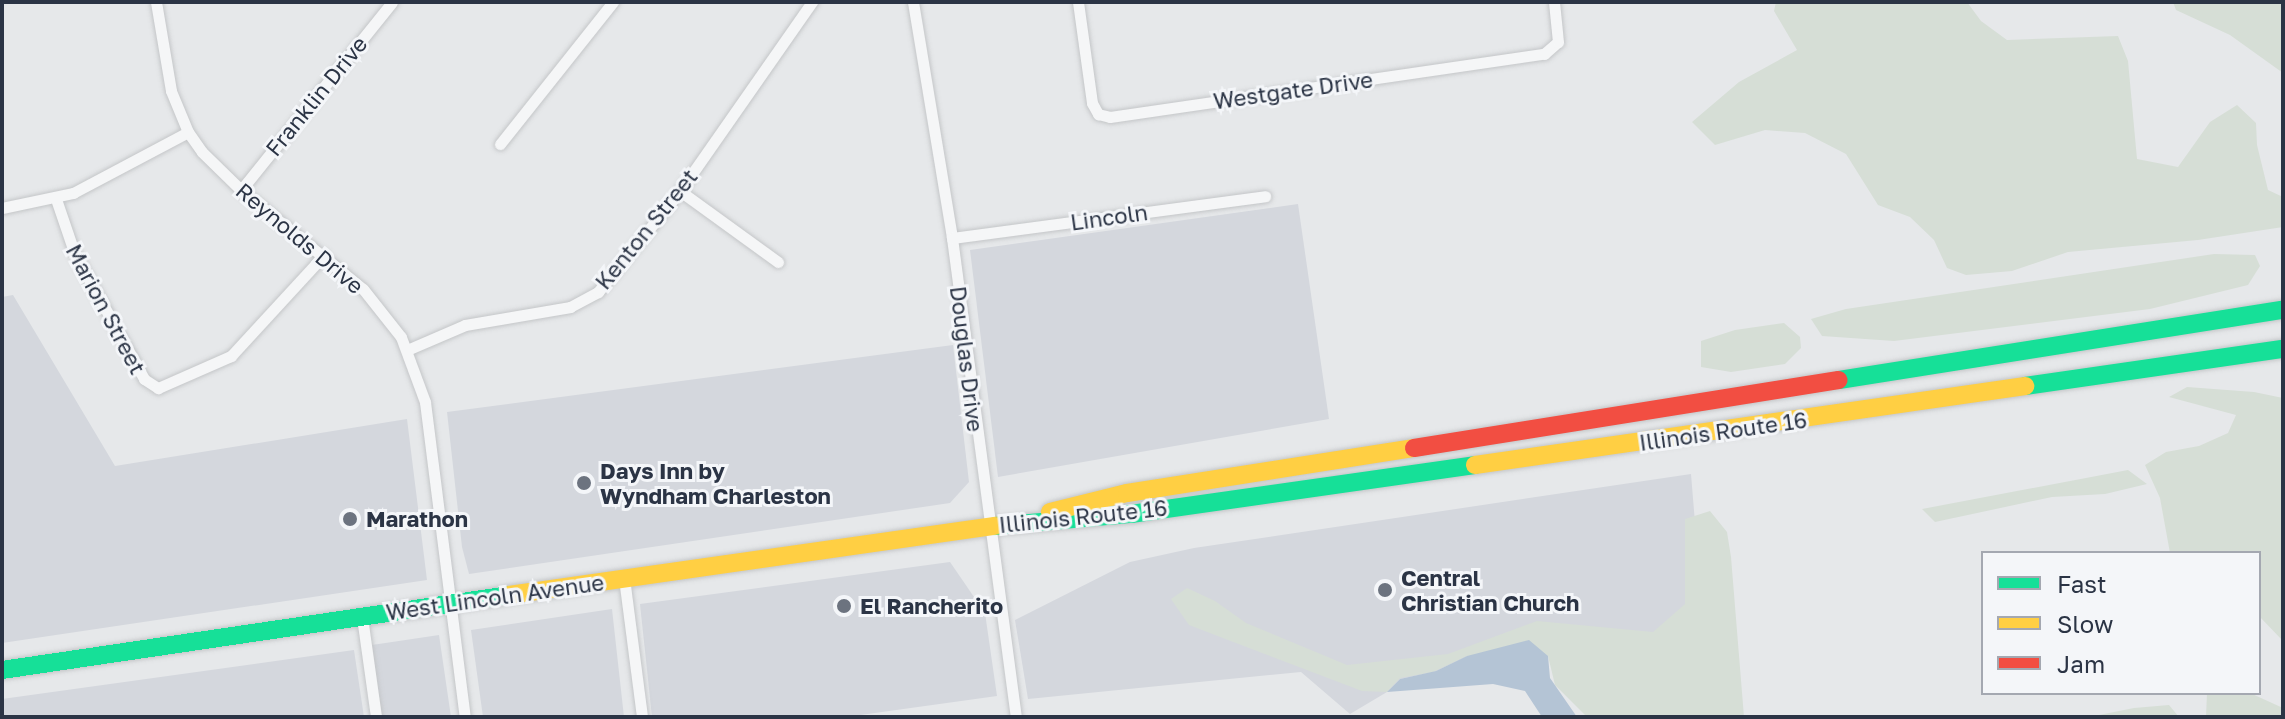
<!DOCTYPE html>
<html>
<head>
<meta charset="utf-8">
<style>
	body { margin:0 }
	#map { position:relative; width:2285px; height:719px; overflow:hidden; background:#e6e8ea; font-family:"Golos Text",sans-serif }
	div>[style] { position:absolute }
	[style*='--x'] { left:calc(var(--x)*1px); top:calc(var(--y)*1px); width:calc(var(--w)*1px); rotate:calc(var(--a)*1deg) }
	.built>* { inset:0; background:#d4d7dd }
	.green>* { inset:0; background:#d6ded6 }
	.water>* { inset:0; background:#b4c4d5 }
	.roads { filter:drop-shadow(0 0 2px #c4c6c8) drop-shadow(0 0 2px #c4c6c8) }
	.street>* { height:11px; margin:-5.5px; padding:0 5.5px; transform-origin:5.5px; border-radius:5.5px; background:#f5f6f7 }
	.fast>* { height:18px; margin:-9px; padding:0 9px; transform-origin:9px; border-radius:9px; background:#16e098 }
	.slow>* { height:18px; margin:-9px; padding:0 9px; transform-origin:9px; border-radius:9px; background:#ffcf43 }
	.jam>* { height:18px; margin:-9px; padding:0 9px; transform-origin:9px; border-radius:9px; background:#f24e42 }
	.dots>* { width:22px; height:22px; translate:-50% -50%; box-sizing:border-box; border:4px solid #f4f6f9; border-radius:50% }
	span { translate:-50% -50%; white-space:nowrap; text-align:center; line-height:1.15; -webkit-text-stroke:6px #f4f6f9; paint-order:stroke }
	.street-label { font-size:22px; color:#2b3445 }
	.poi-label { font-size:22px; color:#2b3445; font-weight:700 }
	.left { translate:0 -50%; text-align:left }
	.frame { position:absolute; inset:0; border:4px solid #2b3445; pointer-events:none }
	.legend { position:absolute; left:1981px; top:551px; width:280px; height:144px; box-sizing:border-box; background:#f4f6f9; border:2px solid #a4a8b1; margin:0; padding:10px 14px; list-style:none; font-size:24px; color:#2b3445 }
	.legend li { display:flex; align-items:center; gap:16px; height:40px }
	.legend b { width:40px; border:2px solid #a4a8b1 }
</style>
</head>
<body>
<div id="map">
	<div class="built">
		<i style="clip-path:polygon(1298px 204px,1329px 419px,998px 477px,970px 250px)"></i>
		<i style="clip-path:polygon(13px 295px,115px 466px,407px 419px,427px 580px,2px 643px,2px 297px)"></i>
		<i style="clip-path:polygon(953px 345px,969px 482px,950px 503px,469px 574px,462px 547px,447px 412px)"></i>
		<i style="clip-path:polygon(1691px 474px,1704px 632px,1548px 656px,1467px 656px,1436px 671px,1400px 679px,1387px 692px,1350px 714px,1301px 672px,1028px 699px,1015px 620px,1130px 562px,1194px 548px)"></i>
		<i style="clip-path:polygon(950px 562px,985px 613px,997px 696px,846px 717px,652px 717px,640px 604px)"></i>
		<i style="clip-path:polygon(612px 609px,624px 717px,483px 717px,471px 630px)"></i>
		<i style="clip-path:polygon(439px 635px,451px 717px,382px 717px,372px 645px)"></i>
		<i style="clip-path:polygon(354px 650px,364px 717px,2px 717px,2px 699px)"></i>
	</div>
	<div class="green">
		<i style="clip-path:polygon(1776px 2px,1967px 2px,1981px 21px,2007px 40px,2118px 36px,2128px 61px,2137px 159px,2178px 167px,2210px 122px,2237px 105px,2256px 123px,2257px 145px,2268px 190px,2283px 197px,2283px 227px,2198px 240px,2068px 252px,2012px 271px,1966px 275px,1947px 268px,1934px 240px,1910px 217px,1878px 205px,1846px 154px,1805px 133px,1765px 130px,1715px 145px,1692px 122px,1739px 82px,1797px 50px,1774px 11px)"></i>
		<i style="clip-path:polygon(2173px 2px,2283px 2px,2283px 73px,2230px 35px,2176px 10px)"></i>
		<i style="clip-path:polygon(2214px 254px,2255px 255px,2260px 266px,2248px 285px,2150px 309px,1894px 341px,1822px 336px,1811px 319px,1846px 309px)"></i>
		<i style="clip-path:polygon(1784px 323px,1800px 337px,1801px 348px,1785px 364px,1731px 372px,1701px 367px,1701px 341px,1735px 330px)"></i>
		<i style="clip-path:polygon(2187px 387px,2254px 392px,2283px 398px,2283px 641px,2259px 616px,2259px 553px,2170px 553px,2160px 498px,2145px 465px,2166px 452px,2199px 446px,2228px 433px,2236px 415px,2169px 397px)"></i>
		<i style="clip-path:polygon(2128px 470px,2147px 484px,2105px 494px,2052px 497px,1935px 522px,1922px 509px)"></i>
		<i style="clip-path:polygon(1710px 511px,1727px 532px,1731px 557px,1744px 717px,1587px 717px,1555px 685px,1548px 656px,1467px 656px,1433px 672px,1400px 678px,1387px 692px,1362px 691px,1189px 625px,1171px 599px,1187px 588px,1215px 601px,1246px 623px,1347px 665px,1448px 654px,1537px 621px,1653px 632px,1685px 604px,1685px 519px)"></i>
		<i style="clip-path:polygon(2207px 693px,2250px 693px,2283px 708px,2283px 717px,2206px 717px)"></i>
		<i style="clip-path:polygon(2169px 705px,2179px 717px,2089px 717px,2134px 708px)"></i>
	</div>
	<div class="water">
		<i style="clip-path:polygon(1529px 640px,1548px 656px,1550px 678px,1577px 717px,1542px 717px,1525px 691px,1493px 684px,1387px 692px,1400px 679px,1436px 671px,1467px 656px)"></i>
	</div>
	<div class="roads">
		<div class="street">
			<i style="--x:156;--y:2;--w:90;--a:80.4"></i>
			<i style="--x:171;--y:91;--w:44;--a:67.5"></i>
			<i style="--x:188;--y:132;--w:24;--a:55"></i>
			<i style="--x:202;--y:152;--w:54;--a:44.3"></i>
			<i style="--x:241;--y:190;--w:157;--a:39.1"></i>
			<i style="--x:363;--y:289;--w:61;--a:51.6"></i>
			<i style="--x:401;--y:337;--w:69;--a:69.7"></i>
			<i style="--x:425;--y:402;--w:318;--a:82.8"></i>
			<i style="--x:913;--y:2;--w:239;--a:80.6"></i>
			<i style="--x:952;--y:238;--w:483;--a:82.4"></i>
			<i style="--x:1078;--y:2;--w:102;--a:82.1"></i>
			<i style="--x:1092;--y:103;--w:13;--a:61"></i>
			<i style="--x:1098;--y:114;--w:12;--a:14"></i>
			<i style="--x:1110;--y:117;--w:439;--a:-8.3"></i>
			<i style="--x:1544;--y:54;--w:18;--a:-41"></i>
			<i style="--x:1558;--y:42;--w:40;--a:-95.7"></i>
			<i style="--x:500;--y:144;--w:181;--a:-51.5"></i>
			<i style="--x:241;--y:190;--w:241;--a:-51.2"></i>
			<i style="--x:680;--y:191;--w:121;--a:35.9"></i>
			<i style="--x:56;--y:199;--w:56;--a:71.2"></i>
			<i style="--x:74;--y:252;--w:145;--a:61.1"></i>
			<i style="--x:144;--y:379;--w:17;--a:33"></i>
			<i style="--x:158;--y:388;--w:80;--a:-23.7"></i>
			<i style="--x:231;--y:356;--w:137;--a:-47.4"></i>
			<i style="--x:2;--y:208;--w:73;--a:-11.9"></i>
			<i style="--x:73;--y:193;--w:130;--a:-27.9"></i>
			<i style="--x:952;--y:238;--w:316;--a:-7.6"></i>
			<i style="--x:407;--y:350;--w:63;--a:-23.3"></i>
			<i style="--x:465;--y:325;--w:107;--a:-9.7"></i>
			<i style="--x:570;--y:307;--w:32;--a:-28"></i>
			<i style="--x:598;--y:292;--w:130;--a:-50.9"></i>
			<i style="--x:680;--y:191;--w:231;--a:-55.1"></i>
			<i style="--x:624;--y:578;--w:140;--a:82.6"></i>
			<i style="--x:362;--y:617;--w:101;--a:82"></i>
		</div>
		<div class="fast">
			<i style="--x:1839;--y:380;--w:449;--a:-9"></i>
			<i style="--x:2025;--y:386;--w:261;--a:-8.2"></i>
			<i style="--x:996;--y:526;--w:136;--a:-5.1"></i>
			<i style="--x:1131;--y:514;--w:347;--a:-8.1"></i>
			<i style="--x:2;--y:670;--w:513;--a:-8.41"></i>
		</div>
		<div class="slow">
			<i style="--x:1475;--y:465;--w:556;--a:-8.17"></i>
			<i style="--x:1050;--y:512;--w:79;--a:-13.9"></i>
			<i style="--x:1127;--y:493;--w:291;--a:-8.9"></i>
			<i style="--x:509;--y:595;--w:492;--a:-8.1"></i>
		</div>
		<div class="jam">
			<i style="--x:1414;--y:448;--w:430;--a:-9.1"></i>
		</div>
	</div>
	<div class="dots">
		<i style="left:584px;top:483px;background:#6c737f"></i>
		<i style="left:350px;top:519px;background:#6c737f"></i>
		<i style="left:1385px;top:590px;background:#6c737f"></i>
		<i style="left:844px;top:606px;background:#6c737f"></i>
	</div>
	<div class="street-label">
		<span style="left:1293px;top:90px;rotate:-8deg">Westgate Drive</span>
		<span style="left:316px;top:96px;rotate:-51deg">Franklin Drive</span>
		<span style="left:1109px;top:217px;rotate:-8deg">Lincoln</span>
		<span style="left:646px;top:229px;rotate:-51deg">Kenton Street</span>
		<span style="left:300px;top:238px;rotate:40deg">Reynolds Drive</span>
		<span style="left:106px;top:309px;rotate:62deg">Marion Street</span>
		<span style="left:967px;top:359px;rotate:83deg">Douglas Drive</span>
		<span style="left:1723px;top:431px;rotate:-8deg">Illinois Route 16</span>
		<span style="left:1083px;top:516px;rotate:-6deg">Illinois Route 16</span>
		<span style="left:495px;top:597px;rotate:-8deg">West Lincoln Avenue</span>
	</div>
	<div class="poi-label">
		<span class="left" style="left:600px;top:483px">Days Inn by<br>Wyndham Charleston</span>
		<span class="left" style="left:366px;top:519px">Marathon</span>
		<span class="left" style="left:1401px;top:590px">Central<br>Christian Church</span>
		<span class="left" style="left:860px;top:606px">El Rancherito</span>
	</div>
	<div class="frame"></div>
	<ul class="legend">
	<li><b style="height:10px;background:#16e098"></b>Fast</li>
	<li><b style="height:10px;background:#ffcf43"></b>Slow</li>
	<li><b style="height:10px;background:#f24e42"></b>Jam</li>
	</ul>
</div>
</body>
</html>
